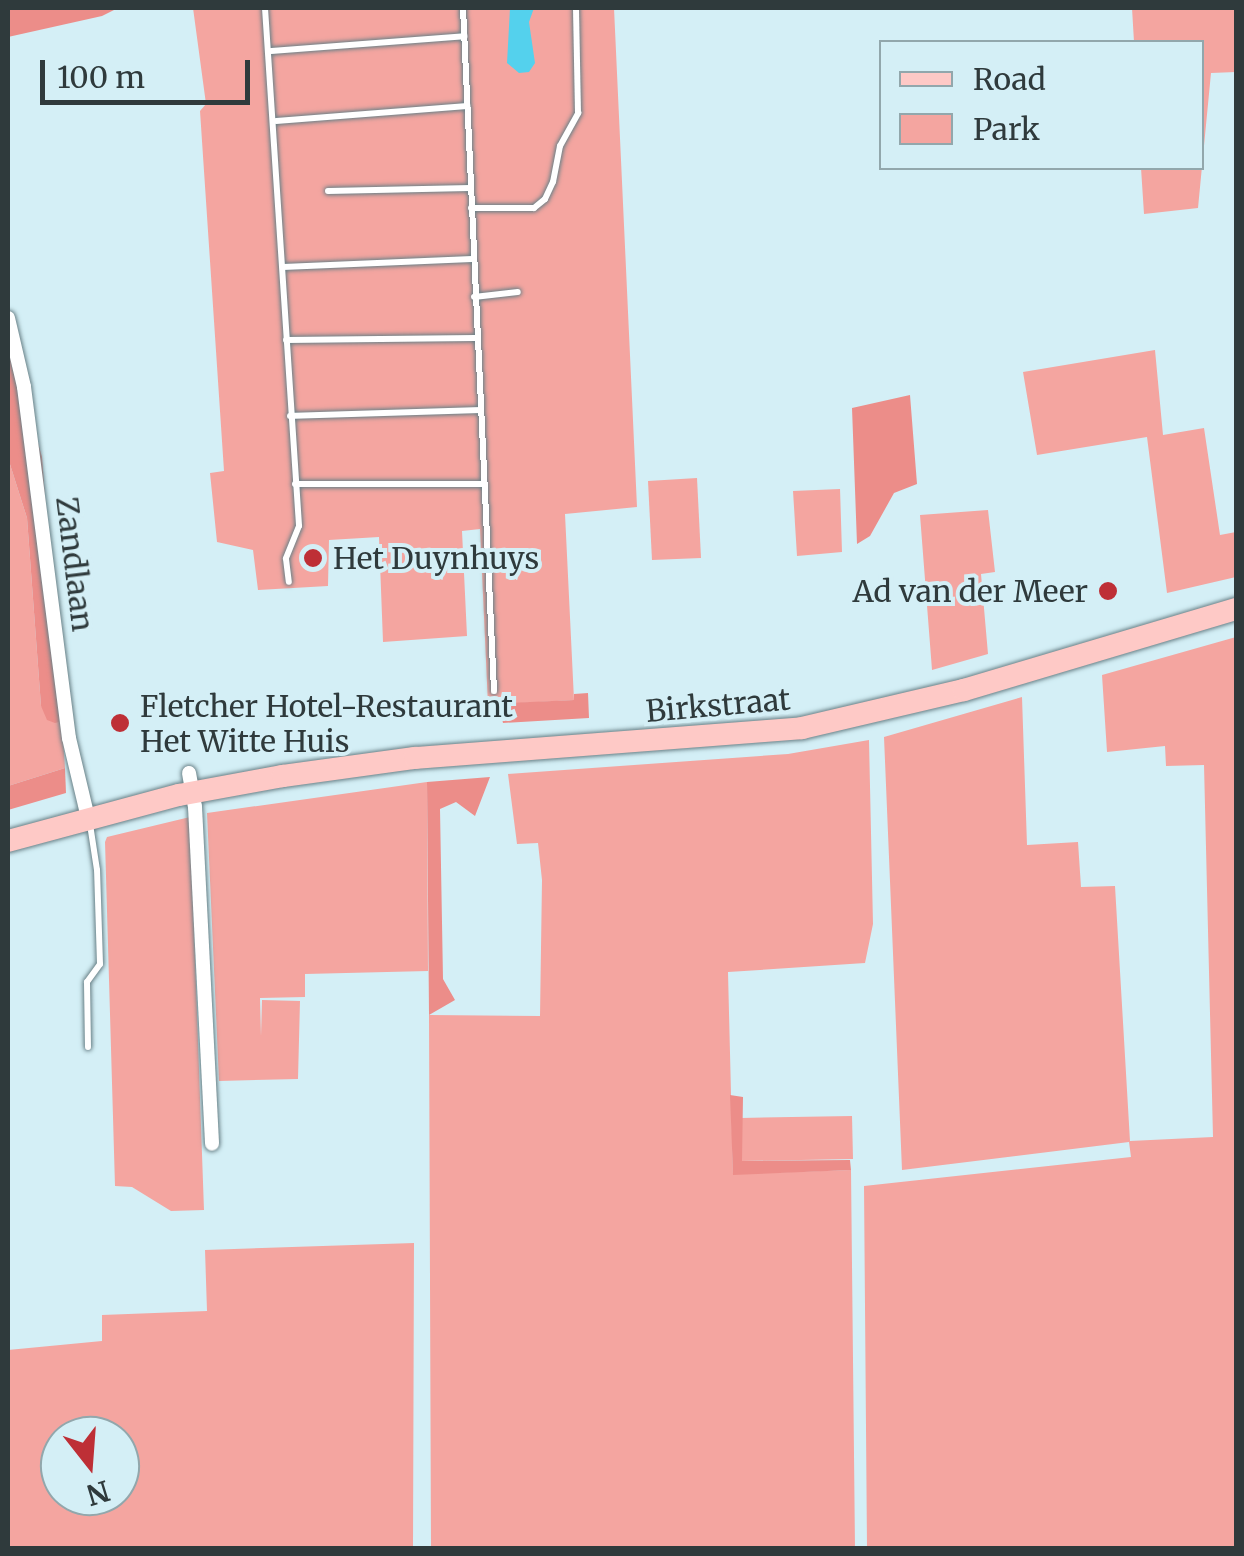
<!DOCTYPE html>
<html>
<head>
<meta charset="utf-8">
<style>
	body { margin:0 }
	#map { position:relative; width:1244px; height:1556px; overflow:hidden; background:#d4eff6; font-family:Merriweather,serif }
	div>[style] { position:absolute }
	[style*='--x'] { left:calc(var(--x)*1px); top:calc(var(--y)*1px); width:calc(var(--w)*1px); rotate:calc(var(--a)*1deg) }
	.green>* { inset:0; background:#f4a5a0 }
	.forest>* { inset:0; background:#ec8d89 }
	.water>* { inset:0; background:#54d1ed }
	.roads { filter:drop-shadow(0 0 2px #698187) drop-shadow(0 0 2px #698187) }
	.lane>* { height:6px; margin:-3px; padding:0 3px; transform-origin:3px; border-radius:3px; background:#fff }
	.street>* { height:14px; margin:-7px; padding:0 7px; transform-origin:7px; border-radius:7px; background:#fff }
	.primary>* { height:22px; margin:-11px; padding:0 11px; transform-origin:11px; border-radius:11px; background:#fec9c6 }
	.dots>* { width:28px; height:28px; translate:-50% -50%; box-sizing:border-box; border:5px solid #d4eff6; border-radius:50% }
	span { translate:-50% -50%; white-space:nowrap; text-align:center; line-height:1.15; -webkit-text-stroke:8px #d4eff6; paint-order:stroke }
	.poi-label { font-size:30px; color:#2f3a3c }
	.left { translate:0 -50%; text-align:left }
	.right { translate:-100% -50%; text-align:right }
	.street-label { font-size:30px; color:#2f3a3c }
	.frame { position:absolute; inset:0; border:10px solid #2f3a3c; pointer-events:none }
	.legend { position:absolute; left:879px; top:40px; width:325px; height:130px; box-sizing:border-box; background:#d4eff6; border:2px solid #92a7ac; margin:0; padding:12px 18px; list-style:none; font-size:30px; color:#2f3a3c }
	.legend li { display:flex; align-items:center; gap:20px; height:50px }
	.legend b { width:50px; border:2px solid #92a7ac }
	.north { position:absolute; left:40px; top:1416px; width:100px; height:100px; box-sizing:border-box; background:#d4eff6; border:2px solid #92a7ac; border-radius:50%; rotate:163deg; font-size:28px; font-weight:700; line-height:40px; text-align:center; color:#2f3a3c }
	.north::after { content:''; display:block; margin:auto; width:35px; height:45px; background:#be2f36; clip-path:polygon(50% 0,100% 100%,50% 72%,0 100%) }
	.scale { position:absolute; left:40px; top:60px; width:210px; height:45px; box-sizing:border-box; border:5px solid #2f3a3c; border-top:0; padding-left:12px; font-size:30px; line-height:35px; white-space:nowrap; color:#2f3a3c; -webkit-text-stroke:8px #d4eff6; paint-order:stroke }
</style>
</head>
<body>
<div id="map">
	<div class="green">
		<i style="clip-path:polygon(193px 8px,614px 8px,637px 507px,565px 514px,574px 700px,488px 705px,480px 529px,462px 531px,467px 636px,383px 642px,379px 537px,329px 540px,328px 586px,258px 590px,253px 550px,217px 542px,210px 473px,224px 471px,200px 111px,206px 104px)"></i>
		<i style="clip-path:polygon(1132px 8px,1236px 8px,1236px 72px,1211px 73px,1198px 208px,1144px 214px,1141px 168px,1202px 168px,1202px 42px,1134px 42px)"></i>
		<i style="clip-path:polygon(1155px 350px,1163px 435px,1204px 428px,1220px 535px,1236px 532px,1236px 577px,1167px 593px,1147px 437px,1037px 455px,1023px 372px)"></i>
		<i style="clip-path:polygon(8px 458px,27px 518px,41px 706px,62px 721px,65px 768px,8px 786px)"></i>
		<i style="clip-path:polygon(697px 478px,701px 558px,652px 560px,648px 481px)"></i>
		<i style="clip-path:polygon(840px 489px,842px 552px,797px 556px,793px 491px)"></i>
		<i style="clip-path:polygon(988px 510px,995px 572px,981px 574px,988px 654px,932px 670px,920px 515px)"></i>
		<i style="clip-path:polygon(1236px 637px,1236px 1548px,867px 1548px,864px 1186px,1131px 1157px,1129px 1142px,902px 1170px,884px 737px,1022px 697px,1027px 845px,1078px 842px,1081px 887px,1115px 886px,1130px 1141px,1213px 1137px,1204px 765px,1166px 766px,1165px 746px,1107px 752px,1102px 675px)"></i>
		<i style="clip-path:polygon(869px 740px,873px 924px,865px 963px,728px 972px,733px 1174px,851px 1170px,855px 1548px,431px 1548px,429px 1015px,540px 1016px,542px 880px,538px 843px,517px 844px,508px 774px,788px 754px)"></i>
		<i style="clip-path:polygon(427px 782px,428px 971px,305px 974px,305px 997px,260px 998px,261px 1036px,262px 1000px,300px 1001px,298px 1079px,219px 1081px,207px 813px)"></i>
		<i style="clip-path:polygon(190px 817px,204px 1210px,171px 1211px,132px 1187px,115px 1186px,105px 842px,107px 837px)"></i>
		<i style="clip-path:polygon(852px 1116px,853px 1159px,742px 1161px,741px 1118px)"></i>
		<i style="clip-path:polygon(evenodd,414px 1243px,413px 1548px,8px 1548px,8px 1350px,102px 1341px,102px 1315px,207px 1311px,205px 1250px,414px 1243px,60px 1436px,120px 1436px,120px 1496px,60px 1496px,60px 1436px)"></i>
	</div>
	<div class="forest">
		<i style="clip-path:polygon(8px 8px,118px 8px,102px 16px,8px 37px)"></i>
		<i style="clip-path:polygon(8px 334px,42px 457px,62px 721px,55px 723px,47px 720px,41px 706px,27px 518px,8px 458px)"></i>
		<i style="clip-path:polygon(910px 395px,917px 484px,894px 493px,870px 536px,857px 544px,852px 408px)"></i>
		<i style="clip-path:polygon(588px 693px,589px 718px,503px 723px,500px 710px,508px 703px,574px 700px,574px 694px)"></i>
		<i style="clip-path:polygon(65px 768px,66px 793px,8px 810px,8px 786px)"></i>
		<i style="clip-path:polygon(490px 777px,475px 816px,456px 802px,440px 809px,443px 979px,455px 1000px,429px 1015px,427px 782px)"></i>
		<i style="clip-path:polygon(730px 1095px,743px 1097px,742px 1161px,850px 1160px,851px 1170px,733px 1175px)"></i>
	</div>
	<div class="water">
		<i style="clip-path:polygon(510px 8px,534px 8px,529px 22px,535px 63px,529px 72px,519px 73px,507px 63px)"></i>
	</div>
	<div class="roads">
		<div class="lane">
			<i style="--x:265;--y:8;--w:519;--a:86.24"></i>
			<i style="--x:299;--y:526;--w:35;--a:112"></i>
			<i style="--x:286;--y:559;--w:23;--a:83"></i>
			<i style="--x:463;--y:8;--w:684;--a:87.4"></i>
			<i style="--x:271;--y:51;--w:194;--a:-4.4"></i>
			<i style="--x:276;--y:121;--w:192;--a:-4.5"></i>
			<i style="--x:328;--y:191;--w:142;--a:-1.2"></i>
			<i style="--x:471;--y:208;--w:63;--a:0"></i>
			<i style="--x:534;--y:208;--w:14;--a:-39"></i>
			<i style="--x:545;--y:199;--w:19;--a:-65"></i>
			<i style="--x:553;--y:182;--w:37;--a:-79"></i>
			<i style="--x:560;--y:146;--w:38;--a:-61"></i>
			<i style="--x:578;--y:113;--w:105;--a:-91.1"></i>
			<i style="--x:283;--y:267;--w:189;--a:-2.4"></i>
			<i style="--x:474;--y:297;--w:44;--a:-6.5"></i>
			<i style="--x:286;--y:340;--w:189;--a:-0.6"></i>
			<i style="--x:290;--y:416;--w:188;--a:-1.8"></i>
			<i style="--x:295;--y:484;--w:187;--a:0"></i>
			<i style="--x:88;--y:1047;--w:65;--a:-90.9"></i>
			<i style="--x:87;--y:982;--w:22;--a:-54"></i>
			<i style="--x:100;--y:964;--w:94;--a:-91.8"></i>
			<i style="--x:97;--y:870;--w:47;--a:-98.7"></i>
		</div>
		<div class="street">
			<i style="--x:8;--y:318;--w:71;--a:76.9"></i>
			<i style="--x:24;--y:387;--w:354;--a:82.7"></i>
			<i style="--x:69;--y:738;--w:82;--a:76.6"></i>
			<i style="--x:189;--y:773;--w:35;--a:80"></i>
			<i style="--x:195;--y:807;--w:337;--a:87.1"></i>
		</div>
		<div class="primary">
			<i style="--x:8;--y:841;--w:177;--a:-15.1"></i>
			<i style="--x:179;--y:795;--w:106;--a:-10.4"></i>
			<i style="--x:283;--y:776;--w:133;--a:-7.8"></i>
			<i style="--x:415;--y:758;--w:388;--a:-4.4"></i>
			<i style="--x:802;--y:728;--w:166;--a:-13.2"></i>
			<i style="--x:964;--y:690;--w:284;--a:-16.6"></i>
		</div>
	</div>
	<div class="dots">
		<i style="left:313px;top:558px;background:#be2f36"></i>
		<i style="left:1108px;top:591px;background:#be2f36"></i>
		<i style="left:120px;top:723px;background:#be2f36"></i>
	</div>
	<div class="poi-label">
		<span class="left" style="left:333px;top:558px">Het Duynhuys</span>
		<span class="right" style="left:1088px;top:591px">Ad van der Meer</span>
		<span class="left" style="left:140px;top:723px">Fletcher Hotel-Restaurant<br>Het Witte Huis</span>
	</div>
	<div class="street-label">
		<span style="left:75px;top:564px;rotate:83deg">Zandlaan</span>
		<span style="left:718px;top:705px;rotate:-5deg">Birkstraat</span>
	</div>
	<div class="frame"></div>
	<ul class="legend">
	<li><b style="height:12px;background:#fec9c6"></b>Road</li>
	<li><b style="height:28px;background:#f4a5a0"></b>Park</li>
	</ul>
	<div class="north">N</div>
	<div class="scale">100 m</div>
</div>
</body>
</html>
